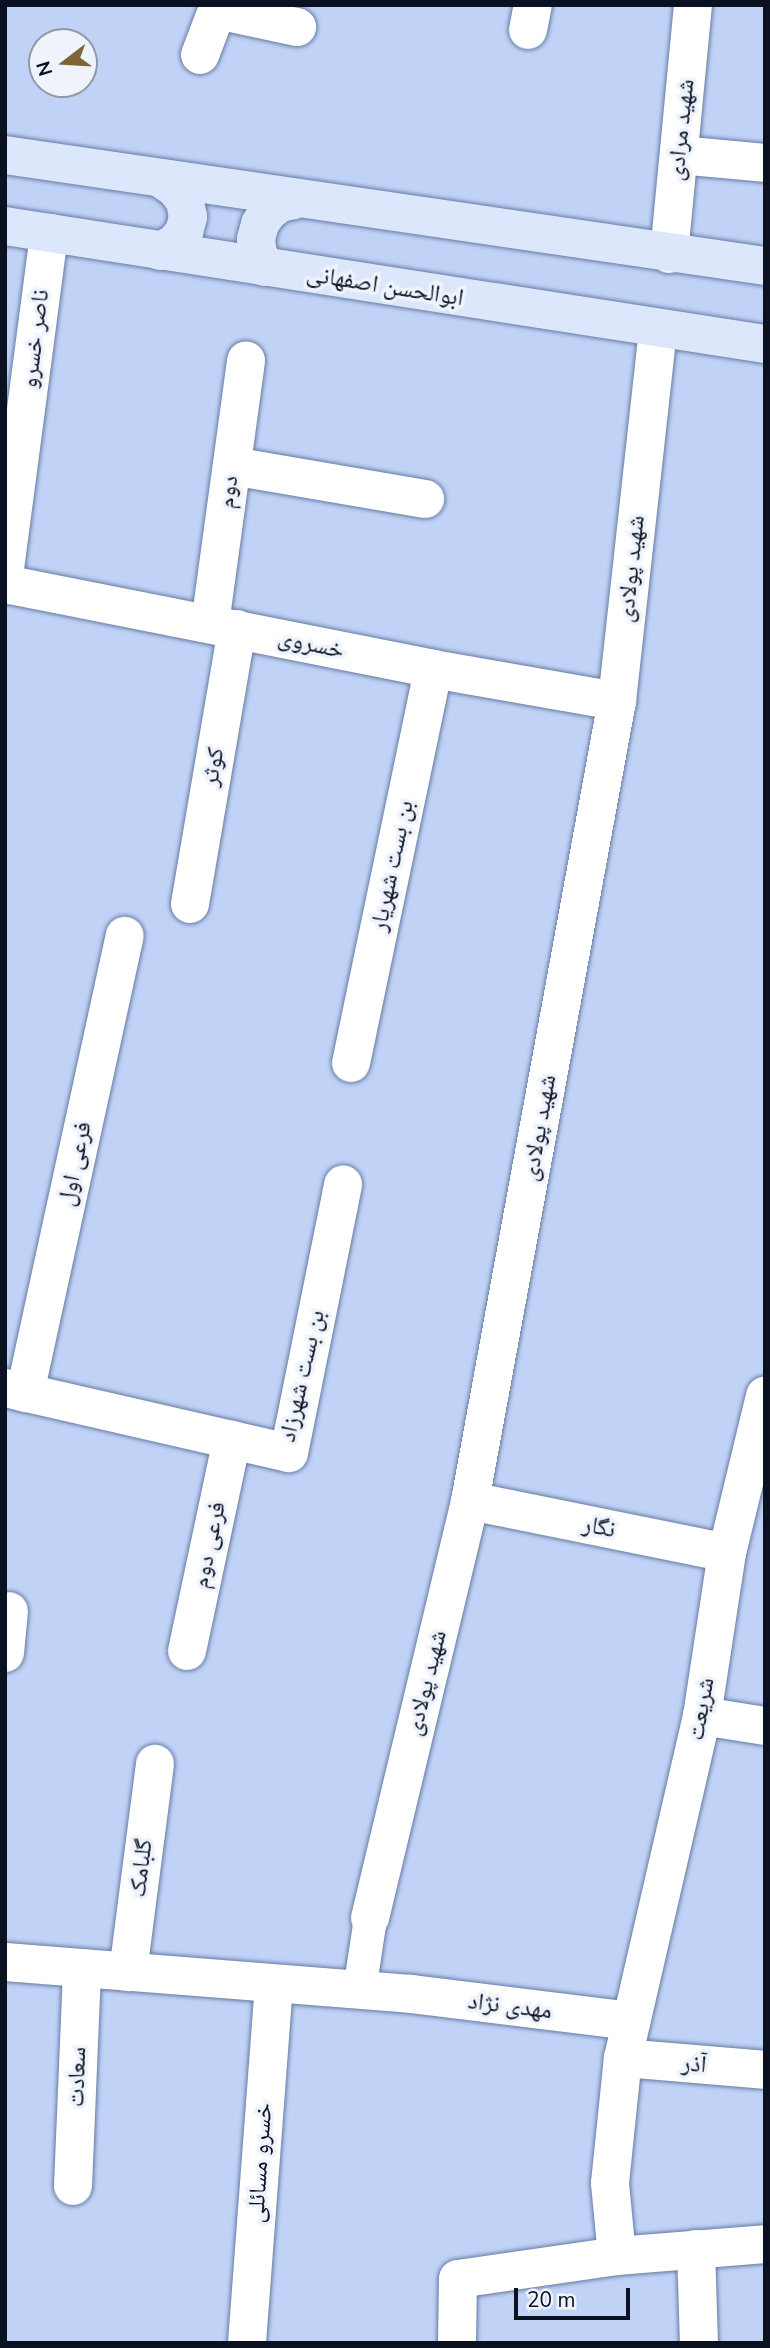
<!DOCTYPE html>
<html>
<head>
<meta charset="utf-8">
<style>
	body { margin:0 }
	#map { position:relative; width:770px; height:2348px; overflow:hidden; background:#c0d3f7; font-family:"Nunito Sans","Noto Naskh Arabic",sans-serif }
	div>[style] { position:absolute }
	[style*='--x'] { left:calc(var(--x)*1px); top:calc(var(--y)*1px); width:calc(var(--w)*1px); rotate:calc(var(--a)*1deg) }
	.roads { filter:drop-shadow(0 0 2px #667ba4) drop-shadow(0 0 2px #667ba4) }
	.pedestrian>* { height:33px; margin:-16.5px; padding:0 16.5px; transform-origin:16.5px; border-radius:16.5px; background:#fff }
	.minor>* { height:38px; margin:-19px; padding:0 19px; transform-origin:19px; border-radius:19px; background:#fff }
	.secondary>* { height:38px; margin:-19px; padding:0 19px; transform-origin:19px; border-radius:19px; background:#dce7fc }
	span { translate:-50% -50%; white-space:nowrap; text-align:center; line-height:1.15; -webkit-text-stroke:7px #eef3fc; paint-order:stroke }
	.street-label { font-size:24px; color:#0a1221 }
	.frame { position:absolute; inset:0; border:7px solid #0a1221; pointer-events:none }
	.north { position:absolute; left:28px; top:28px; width:70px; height:70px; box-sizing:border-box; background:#eef3fc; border:2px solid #9399a4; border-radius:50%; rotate:253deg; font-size:19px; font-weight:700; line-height:28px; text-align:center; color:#0a1221 }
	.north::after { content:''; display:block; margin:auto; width:24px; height:32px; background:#7d6535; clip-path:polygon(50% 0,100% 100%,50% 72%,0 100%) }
	.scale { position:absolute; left:514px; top:2288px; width:116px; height:32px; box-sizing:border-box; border:4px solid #0a1221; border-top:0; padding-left:9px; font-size:21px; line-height:24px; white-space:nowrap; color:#0a1221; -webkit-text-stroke:5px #eef3fc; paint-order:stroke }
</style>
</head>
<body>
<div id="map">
	<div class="roads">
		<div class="pedestrian">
			<i style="--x:359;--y:1990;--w:73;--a:-81.3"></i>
		</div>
		<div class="minor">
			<i style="--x:217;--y:10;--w:82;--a:12"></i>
			<i style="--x:528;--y:30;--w:25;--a:-79"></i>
			<i style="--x:200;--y:55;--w:53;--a:-69.2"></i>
			<i style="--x:679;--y:155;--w:86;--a:5.3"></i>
			<i style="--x:669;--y:254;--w:250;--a:-84.5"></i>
			<i style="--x:232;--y:466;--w:196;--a:9.7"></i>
			<i style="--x:5;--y:569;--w:339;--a:-82.5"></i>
			<i style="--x:5;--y:584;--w:436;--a:11.2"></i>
			<i style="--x:433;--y:669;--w:187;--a:9.9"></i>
			<i style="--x:210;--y:624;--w:266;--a:-82.2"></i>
			<i style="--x:190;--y:904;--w:279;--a:-80.3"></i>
			<i style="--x:351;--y:1063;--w:402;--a:-78.2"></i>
			<i style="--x:5;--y:1388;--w:291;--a:12.9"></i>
			<i style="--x:289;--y:1453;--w:274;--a:-78.6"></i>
			<i style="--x:25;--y:1393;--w:468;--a:-77.7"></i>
			<i style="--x:470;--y:1501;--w:262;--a:11.4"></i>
			<i style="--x:187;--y:1651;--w:216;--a:-78"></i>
			<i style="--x:5;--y:1653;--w:42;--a:-84.6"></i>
			<i style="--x:702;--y:1716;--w:64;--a:9"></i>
			<i style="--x:370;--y:1918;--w:429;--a:-76.5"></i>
			<i style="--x:470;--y:1501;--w:813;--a:-79.59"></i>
			<i style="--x:617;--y:701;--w:374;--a:-83.7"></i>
			<i style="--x:5;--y:1962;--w:407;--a:4.5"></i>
			<i style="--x:411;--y:1994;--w:222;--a:7"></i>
			<i style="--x:128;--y:1972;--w:210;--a:-82.6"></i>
			<i style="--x:623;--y:2058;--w:143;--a:4.8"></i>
			<i style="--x:73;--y:2186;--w:218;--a:-87.6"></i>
			<i style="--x:696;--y:2249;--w:94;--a:88.2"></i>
			<i style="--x:617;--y:2256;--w:73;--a:-95.5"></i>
			<i style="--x:610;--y:2183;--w:126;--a:-84.1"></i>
			<i style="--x:623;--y:2058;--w:351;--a:-77"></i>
			<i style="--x:702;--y:1716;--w:165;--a:-81.3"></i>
			<i style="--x:727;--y:1553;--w:162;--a:-76.4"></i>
			<i style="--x:247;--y:2343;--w:360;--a:-85.7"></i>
			<i style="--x:457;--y:2343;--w:64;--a:-89.1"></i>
			<i style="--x:458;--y:2279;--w:161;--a:-8.2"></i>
			<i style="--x:617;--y:2256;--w:148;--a:-4.6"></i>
		</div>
		<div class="secondary">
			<i style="--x:5;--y:155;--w:768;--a:8.31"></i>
			<i style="--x:5;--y:226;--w:769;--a:8.83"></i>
			<i style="--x:160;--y:251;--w:16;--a:-27"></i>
			<i style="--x:174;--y:244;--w:16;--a:-50"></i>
			<i style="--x:184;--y:232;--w:16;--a:-75"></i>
			<i style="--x:188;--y:217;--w:16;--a:-101"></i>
			<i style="--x:185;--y:201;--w:15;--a:-127"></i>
			<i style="--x:176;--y:189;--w:16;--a:-145"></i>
			<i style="--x:265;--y:267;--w:15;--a:-118"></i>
			<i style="--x:258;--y:254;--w:15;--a:-98"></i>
			<i style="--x:256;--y:239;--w:16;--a:-75"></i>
			<i style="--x:260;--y:224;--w:14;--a:-56"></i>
			<i style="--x:268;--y:212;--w:15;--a:-37"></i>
			<i style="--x:280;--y:203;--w:14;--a:-12"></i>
		</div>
	</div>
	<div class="street-label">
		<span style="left:681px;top:130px;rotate:-84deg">شهید مرادی</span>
		<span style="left:385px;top:286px;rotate:9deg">ابوالحسن اصفهانی</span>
		<span style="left:35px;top:339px;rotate:-83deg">ناصر خسرو</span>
		<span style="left:228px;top:492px;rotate:-82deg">دوم</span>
		<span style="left:631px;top:569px;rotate:-84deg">شهید پولادی</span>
		<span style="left:311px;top:644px;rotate:12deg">خسروی</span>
		<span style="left:213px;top:767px;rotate:-80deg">کوثر</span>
		<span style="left:392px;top:866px;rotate:-78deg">بن بست شهریار</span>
		<span style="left:539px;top:1128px;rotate:-80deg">شهید پولادی</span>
		<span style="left:75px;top:1164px;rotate:-78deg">فرعی اول</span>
		<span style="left:302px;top:1376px;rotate:-77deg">بن بست شهرزاد</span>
		<span style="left:599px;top:1527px;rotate:11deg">نگار</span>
		<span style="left:209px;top:1545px;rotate:-78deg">فرعی دوم</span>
		<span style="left:426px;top:1683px;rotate:-76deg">شهید پولادی</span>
		<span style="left:701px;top:1709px;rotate:-80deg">شریعت</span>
		<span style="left:141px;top:1868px;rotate:-83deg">گلبامک</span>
		<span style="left:510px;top:2006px;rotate:7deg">مهدی نژاد</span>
		<span style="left:694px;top:2064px;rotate:5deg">آذر</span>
		<span style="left:77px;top:2077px;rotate:-88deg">سعادت</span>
		<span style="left:260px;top:2163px;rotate:-86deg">خسرو مسائلی</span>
	</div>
	<div class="frame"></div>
	<div class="north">N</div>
	<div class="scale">20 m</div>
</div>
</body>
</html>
